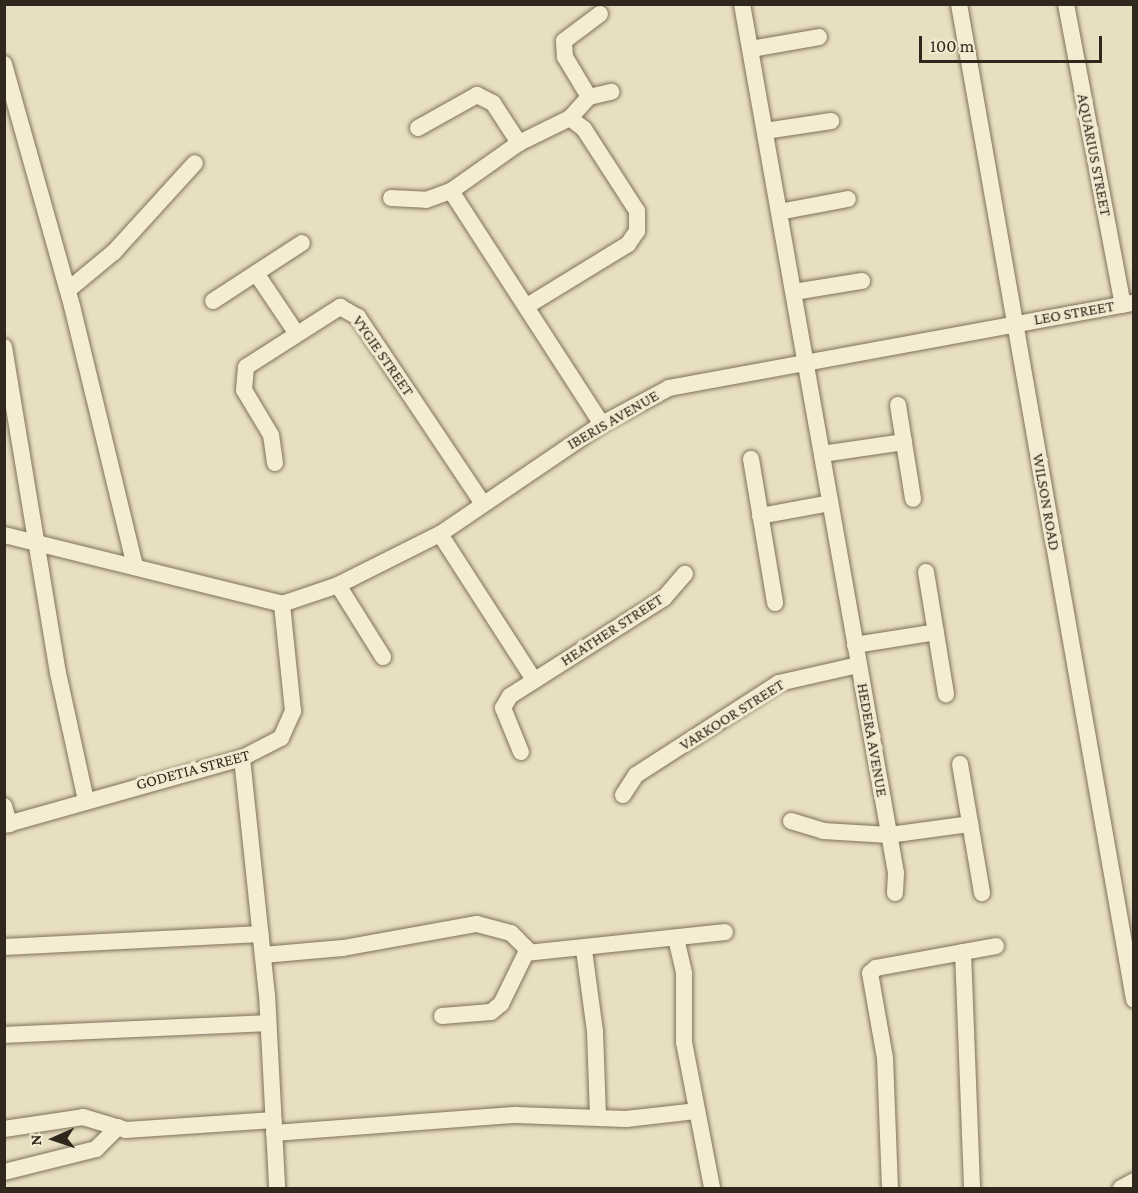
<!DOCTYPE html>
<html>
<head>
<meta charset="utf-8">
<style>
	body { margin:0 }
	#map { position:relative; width:1138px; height:1193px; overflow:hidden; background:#e8dfc1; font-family:"Crimson Pro",serif }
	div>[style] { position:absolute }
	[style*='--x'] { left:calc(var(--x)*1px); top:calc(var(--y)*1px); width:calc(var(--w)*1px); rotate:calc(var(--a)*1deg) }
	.roads { filter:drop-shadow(0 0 2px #80715b) drop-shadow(0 0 2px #80715b) }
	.minor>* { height:16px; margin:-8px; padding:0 8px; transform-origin:8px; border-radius:8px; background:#f4ecd3 }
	span { translate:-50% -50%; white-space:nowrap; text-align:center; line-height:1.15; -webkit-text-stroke:6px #f1e9d0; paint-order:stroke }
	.street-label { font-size:16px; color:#31281d }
	.frame { position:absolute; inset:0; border:6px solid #31281d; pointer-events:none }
	.north { position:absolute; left:24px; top:1109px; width:60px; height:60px; -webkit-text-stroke:4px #f1e9d0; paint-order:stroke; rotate:267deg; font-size:16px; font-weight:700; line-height:24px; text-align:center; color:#31281d }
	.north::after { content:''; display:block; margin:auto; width:21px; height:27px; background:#31281d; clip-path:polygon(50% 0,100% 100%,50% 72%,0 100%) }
	.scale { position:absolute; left:919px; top:36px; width:183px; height:27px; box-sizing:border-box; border:3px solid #31281d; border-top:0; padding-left:8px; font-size:18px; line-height:21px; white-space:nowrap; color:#31281d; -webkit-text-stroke:4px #f1e9d0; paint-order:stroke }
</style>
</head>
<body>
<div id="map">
	<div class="roads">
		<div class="minor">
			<i style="--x:742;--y:4;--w:883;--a:79.95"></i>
			<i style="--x:896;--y:873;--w:20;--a:93"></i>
			<i style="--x:959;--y:4;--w:1011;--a:80.03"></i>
			<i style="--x:1066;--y:4;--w:306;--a:79.3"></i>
			<i style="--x:751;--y:49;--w:69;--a:-10"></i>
			<i style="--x:4;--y:64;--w:251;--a:74.3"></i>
			<i style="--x:72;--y:306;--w:268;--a:76.4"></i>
			<i style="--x:589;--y:97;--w:23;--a:-13"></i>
			<i style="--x:570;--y:118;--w:28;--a:-48"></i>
			<i style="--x:589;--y:97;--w:47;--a:-121"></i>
			<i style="--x:565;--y:57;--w:16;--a:-94"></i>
			<i style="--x:564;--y:41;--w:45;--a:-36.9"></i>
			<i style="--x:418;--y:128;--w:68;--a:-29.2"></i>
			<i style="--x:477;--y:95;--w:18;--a:27"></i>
			<i style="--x:493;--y:103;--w:48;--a:57"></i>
			<i style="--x:765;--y:131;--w:67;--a:-8.6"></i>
			<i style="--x:391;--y:198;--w:35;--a:3"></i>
			<i style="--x:426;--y:200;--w:27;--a:-20"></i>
			<i style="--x:779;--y:212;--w:70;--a:-10.7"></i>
			<i style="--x:256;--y:273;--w:70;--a:56.1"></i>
			<i style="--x:68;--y:290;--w:60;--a:-39.6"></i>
			<i style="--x:114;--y:252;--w:120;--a:-47.7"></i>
			<i style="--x:794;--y:292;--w:69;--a:-9.2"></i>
			<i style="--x:213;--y:301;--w:106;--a:-33.1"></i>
			<i style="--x:527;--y:306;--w:119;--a:-31.5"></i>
			<i style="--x:628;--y:244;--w:16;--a:-55"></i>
			<i style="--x:637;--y:231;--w:20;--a:-90"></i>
			<i style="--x:637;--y:211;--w:98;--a:-122.9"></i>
			<i style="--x:584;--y:129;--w:18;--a:-142"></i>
			<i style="--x:570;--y:118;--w:57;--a:153.9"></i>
			<i style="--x:519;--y:143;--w:83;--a:144.8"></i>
			<i style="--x:451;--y:191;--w:278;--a:57.1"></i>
			<i style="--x:4;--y:347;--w:330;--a:80.6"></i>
			<i style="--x:58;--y:673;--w:130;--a:77.6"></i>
			<i style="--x:898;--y:405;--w:95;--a:80.9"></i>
			<i style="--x:822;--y:454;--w:83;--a:-8.3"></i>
			<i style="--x:751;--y:459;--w:146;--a:80.5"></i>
			<i style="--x:275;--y:463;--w:28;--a:-98"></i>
			<i style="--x:271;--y:435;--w:52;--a:-121"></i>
			<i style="--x:244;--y:390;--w:23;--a:-85"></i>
			<i style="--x:246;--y:367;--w:112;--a:-32.6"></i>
			<i style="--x:340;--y:307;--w:21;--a:29"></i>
			<i style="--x:358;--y:317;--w:223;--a:56.2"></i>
			<i style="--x:760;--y:516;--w:71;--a:-10.5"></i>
			<i style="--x:440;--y:534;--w:174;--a:57.2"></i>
			<i style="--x:4;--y:535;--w:286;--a:13.9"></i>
			<i style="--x:926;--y:572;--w:124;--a:80.7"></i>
			<i style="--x:338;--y:585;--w:85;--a:58"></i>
			<i style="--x:282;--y:604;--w:59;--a:-18.7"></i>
			<i style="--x:338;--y:585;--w:114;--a:-26.6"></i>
			<i style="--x:440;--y:534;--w:196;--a:-34.2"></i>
			<i style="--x:602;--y:424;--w:76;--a:-28.2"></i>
			<i style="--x:669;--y:388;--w:473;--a:-10.4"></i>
			<i style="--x:855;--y:645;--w:82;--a:-9.1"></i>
			<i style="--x:521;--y:752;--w:48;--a:-112.2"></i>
			<i style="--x:503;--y:708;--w:14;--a:-60"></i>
			<i style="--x:510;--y:696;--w:183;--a:-32.5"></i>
			<i style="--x:664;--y:598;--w:32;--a:-49"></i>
			<i style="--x:242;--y:758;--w:237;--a:84"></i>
			<i style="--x:267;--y:994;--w:194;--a:87"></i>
			<i style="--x:960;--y:764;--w:131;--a:80.3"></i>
			<i style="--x:623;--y:795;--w:24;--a:-57"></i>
			<i style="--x:636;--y:775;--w:170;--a:-32.8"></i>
			<i style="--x:779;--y:683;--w:81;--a:-12.8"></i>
			<i style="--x:4;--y:806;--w:19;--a:74"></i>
			<i style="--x:791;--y:821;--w:34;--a:17"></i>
			<i style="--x:823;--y:831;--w:66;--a:3.5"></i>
			<i style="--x:889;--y:835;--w:82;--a:-7.7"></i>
			<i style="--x:4;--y:825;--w:247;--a:-15.7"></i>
			<i style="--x:242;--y:758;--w:44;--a:-27.1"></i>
			<i style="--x:281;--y:738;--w:30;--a:-66"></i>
			<i style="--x:293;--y:711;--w:108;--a:-95.9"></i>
			<i style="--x:676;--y:938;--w:37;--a:77"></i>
			<i style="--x:684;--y:974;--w:68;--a:90"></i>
			<i style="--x:684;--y:1042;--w:149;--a:79.1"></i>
			<i style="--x:4;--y:947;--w:257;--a:-2.9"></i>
			<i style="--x:584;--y:950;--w:82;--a:82.3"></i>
			<i style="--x:595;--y:1031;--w:87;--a:88"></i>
			<i style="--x:963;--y:952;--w:236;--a:87.8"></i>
			<i style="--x:263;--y:955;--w:80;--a:-5"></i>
			<i style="--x:343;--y:948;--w:136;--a:-10.2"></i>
			<i style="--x:477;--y:924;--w:35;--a:15"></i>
			<i style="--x:511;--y:933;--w:27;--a:45"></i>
			<i style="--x:442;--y:1016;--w:49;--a:-4.7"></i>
			<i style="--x:491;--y:1012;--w:13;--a:-39"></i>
			<i style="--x:501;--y:1004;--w:57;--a:-63.9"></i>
			<i style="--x:526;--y:953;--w:200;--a:-6"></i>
			<i style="--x:4;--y:1035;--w:264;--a:-2.6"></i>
			<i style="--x:4;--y:1129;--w:80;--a:-8.6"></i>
			<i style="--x:83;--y:1117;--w:45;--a:16.8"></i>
			<i style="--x:126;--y:1130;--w:148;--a:-3.9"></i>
			<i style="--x:274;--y:1133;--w:243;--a:-4.3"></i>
			<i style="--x:516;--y:1115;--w:110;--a:2.1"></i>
			<i style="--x:626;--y:1119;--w:70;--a:-6.5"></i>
			<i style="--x:4;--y:1172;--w:95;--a:-14"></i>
			<i style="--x:96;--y:1149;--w:31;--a:-45"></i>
			<i style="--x:890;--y:1188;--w:130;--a:-92.2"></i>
			<i style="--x:885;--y:1058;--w:86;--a:-100"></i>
			<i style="--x:870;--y:973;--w:8;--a:-40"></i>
			<i style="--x:876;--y:968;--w:122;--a:-10.4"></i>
			<i style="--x:1121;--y:1188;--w:15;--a:-28"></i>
		</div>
	</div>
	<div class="street-label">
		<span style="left:1094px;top:155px;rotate:79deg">AQUARIUS STREET</span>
		<span style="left:1074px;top:313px;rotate:-10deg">LEO STREET</span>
		<span style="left:383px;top:356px;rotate:55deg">VYGIE STREET</span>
		<span style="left:613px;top:420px;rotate:-30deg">IBERIS AVENUE</span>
		<span style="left:1046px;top:502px;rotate:80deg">WILSON ROAD</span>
		<span style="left:612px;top:630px;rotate:-33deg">HEATHER STREET</span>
		<span style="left:732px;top:715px;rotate:-32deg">VARKOOR STREET</span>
		<span style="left:872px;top:740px;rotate:80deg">HEDERA AVENUE</span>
		<span style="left:193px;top:770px;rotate:-15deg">GODETIA STREET</span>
	</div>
	<div class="frame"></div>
	<div class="north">N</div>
	<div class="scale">100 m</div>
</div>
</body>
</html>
